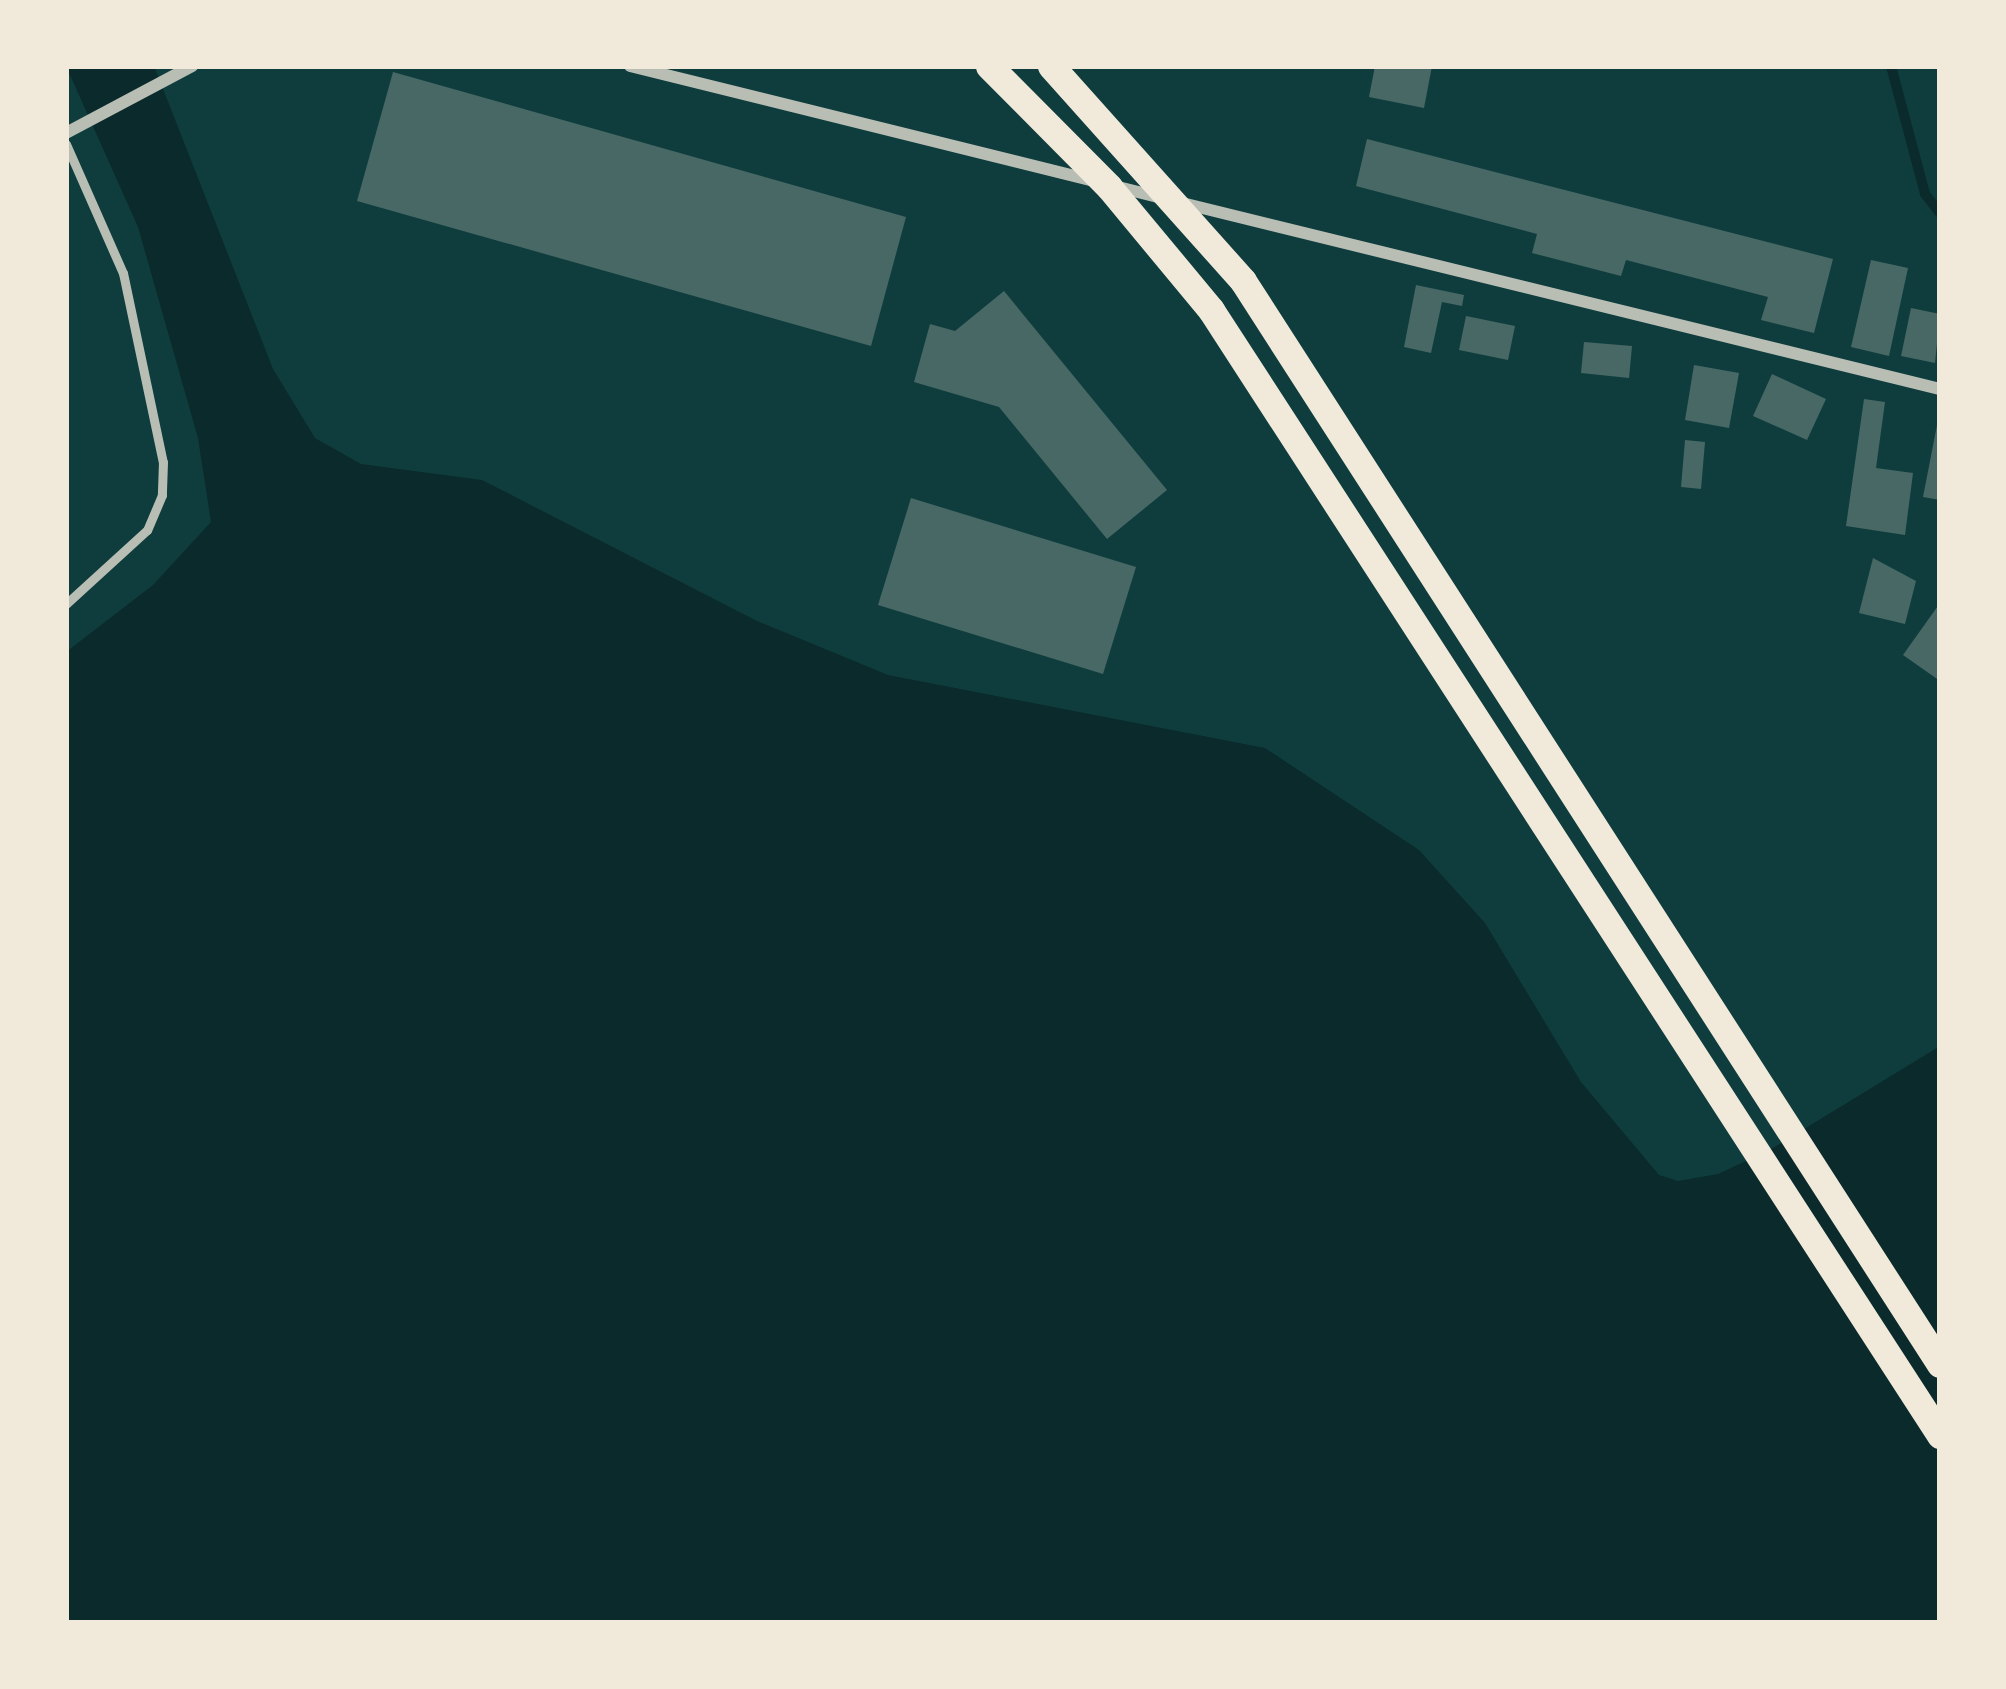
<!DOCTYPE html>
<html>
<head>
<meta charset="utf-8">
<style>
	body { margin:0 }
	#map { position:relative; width:2006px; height:1689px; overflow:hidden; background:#0f3d3e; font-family:"PT Sans",sans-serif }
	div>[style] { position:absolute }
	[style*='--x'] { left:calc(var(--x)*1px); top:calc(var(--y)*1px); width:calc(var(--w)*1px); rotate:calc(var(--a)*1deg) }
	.water>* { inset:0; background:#0a2a2b }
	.stream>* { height:10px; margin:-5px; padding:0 5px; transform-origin:5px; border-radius:5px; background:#0a2a2b }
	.building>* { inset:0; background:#486865 }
	.service>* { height:9px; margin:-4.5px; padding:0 4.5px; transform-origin:4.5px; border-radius:4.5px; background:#b8beb3 }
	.minor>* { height:12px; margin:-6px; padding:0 6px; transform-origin:6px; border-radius:6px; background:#b8beb3 }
	.trunk>* { height:27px; margin:-13.5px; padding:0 13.5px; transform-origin:13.5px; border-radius:13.5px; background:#f1e9da }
	span { translate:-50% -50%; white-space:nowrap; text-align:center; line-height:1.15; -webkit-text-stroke:9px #f1e9da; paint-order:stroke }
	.frame { position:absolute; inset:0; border:69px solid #f1e9da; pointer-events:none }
</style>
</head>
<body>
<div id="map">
	<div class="water">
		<i style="clip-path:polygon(66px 66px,154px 66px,273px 369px,315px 438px,361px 464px,482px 480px,757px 621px,888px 675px,1265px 748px,1419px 850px,1485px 923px,1581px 1082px,1659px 1175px,1678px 1181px,1718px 1174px,1768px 1151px,1940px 1046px,1940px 1623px,66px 1623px,66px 652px,153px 585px,211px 522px,198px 438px,138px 227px)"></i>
	</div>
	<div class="stream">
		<i style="--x:1891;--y:66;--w:132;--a:75.1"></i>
		<i style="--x:1925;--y:194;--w:24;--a:52"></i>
	</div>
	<div class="building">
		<i style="clip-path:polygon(1375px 66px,1432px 66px,1424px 108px,1369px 97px)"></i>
		<i style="clip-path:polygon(393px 72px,906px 217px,871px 346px,357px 201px)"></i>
		<i style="clip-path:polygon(1367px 139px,1833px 259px,1814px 333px,1761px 320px,1768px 297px,1626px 260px,1621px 276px,1532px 253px,1537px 234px,1356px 186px)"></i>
		<i style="clip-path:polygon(1871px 260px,1908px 268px,1889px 356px,1851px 347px)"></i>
		<i style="clip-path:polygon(1416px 285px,1464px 295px,1462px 306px,1442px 302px,1431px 353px,1404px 347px)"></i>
		<i style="clip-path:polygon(1004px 291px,1167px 490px,1107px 539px,999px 407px,914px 382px,930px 324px,955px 331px)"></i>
		<i style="clip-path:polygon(1911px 308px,1940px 314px,1935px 363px,1901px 356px)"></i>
		<i style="clip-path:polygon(1466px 316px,1515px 326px,1508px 360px,1459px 350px)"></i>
		<i style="clip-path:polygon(1584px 342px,1632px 346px,1629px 378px,1581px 373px)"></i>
		<i style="clip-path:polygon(1694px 365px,1739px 373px,1729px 428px,1685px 420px)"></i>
		<i style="clip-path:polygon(1772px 374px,1826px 399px,1807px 440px,1753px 416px)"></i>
		<i style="clip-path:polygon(1864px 399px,1885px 402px,1876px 468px,1913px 473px,1905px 535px,1846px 526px)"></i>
		<i style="clip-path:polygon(1938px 420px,1940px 421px,1940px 500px,1923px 497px)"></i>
		<i style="clip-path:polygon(1685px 440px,1705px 442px,1701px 489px,1681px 487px)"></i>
		<i style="clip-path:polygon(911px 498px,1136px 567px,1103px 674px,878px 605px)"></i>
		<i style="clip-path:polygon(1873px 558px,1916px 581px,1905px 624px,1859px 613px)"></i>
		<i style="clip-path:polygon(1940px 603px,1940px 681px,1903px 655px)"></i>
	</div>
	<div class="service">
		<i style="--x:66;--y:144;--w:141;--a:66.2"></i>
		<i style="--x:123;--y:273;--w:193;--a:78.1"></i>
		<i style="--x:163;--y:462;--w:33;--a:92"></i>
		<i style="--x:162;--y:495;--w:38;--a:113"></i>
		<i style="--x:147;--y:530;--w:110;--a:137.6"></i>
	</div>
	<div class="minor">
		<i style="--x:630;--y:66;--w:478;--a:13.9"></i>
		<i style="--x:66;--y:133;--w:143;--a:-28"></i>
		<i style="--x:1114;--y:186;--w:45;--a:14"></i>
		<i style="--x:1178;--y:202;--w:785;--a:13.79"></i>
	</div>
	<div class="trunk">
		<i style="--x:989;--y:66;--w:170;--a:45.2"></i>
		<i style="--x:1109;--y:187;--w:160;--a:50.3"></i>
		<i style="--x:1211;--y:310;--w:1341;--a:57.06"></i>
		<i style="--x:1051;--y:66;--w:288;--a:48.2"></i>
		<i style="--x:1243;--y:281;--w:1288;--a:57.24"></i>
	</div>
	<div class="frame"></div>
</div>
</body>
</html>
